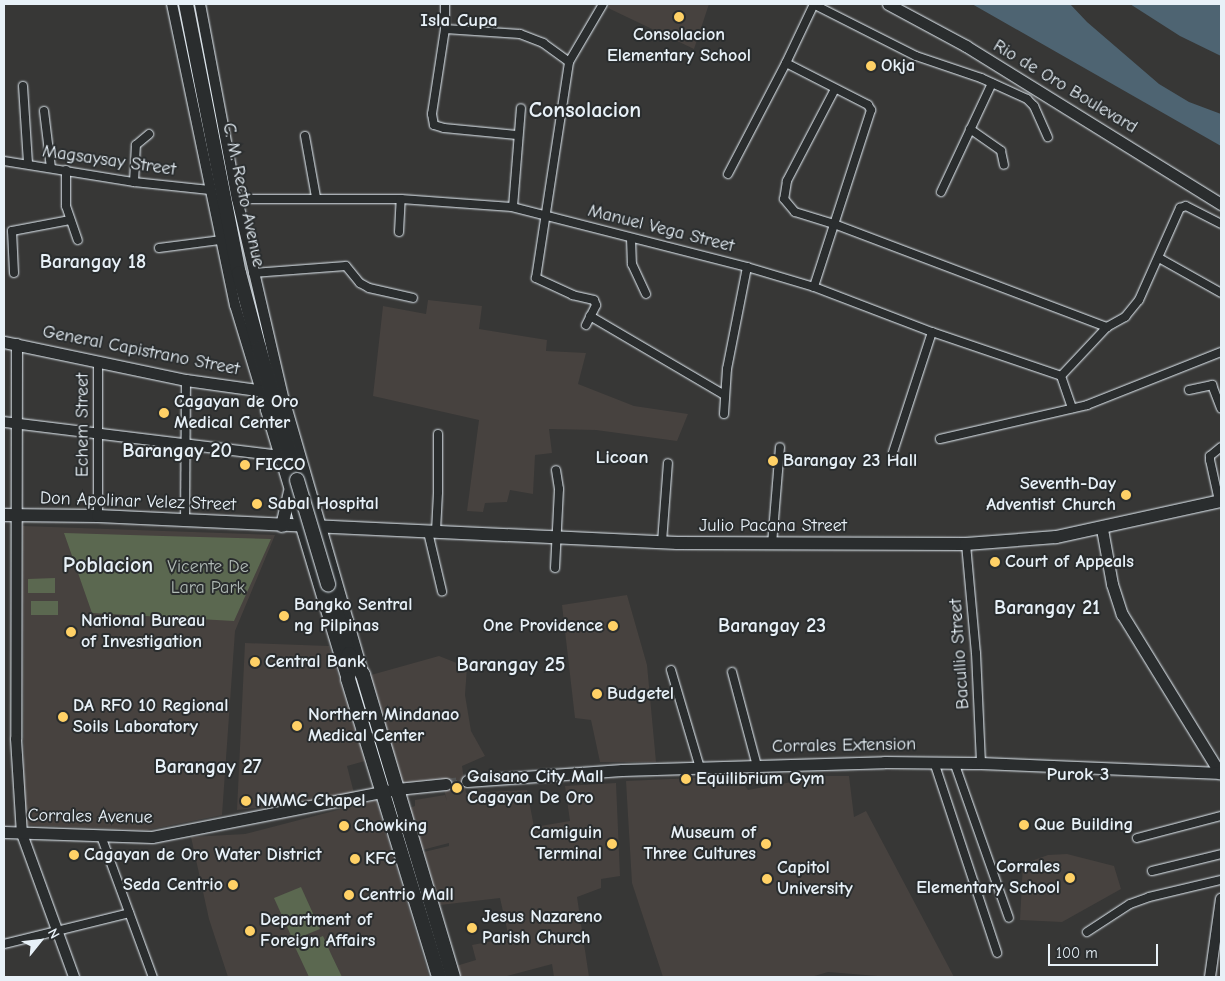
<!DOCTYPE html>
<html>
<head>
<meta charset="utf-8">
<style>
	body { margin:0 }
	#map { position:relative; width:1225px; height:981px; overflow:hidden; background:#373736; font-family:"Comic Neue",sans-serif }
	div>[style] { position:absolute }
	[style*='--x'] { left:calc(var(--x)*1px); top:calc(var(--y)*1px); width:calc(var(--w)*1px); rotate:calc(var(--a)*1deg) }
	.built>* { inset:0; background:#47423f }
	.green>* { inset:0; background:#5b6850 }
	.water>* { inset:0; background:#4e6472 }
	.secondary-tunnel>* { height:11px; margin-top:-5.5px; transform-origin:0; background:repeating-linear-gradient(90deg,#525353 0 11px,transparent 0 16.5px) }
	.roads { filter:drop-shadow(0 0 1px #e8f1f8) drop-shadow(0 0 1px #e8f1f8) }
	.minor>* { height:8px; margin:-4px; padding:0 4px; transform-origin:4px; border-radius:4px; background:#2a2d2e }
	.tertiary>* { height:10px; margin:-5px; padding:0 5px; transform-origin:5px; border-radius:5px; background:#2a2d2e }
	.secondary>* { height:11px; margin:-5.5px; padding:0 5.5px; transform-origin:5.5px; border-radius:5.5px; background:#2a2d2e }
	.primary>* { height:12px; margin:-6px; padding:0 6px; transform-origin:6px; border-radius:6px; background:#2a2d2e }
	.trunk>* { height:14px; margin:-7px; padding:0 7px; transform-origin:7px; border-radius:7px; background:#2a2d2e }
	.bridges { filter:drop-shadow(0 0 1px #e8f1f8) drop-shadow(0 0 1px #e8f1f8) }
	.trunk-bridge>* { height:14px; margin:-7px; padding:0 7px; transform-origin:7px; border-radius:7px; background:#2a2d2e }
	.dots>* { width:14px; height:14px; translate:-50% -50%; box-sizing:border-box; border:2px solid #2a2d2e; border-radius:50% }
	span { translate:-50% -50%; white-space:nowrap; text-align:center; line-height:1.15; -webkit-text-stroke:4px #2a2d2e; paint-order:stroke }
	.poi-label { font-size:18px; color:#e8f1f8; font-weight:700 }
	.left { translate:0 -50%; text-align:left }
	.right { translate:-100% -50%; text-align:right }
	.street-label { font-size:18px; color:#e8f1f8 }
	.park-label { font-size:18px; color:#b0bab5 }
	.neighbourhood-label { font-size:19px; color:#e8f1f8; font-weight:700 }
	.quarter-label { font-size:20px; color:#e8f1f8; font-weight:700 }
	.district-label { font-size:22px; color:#e8f1f8; font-weight:700 }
	.frame { position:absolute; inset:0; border:5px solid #e8f1f8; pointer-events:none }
	.north { position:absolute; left:15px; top:916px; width:50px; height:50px; -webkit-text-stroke:4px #2a2d2e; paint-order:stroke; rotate:61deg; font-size:14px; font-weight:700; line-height:20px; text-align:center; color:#e8f1f8 }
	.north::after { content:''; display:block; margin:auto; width:18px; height:22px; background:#e8f1f8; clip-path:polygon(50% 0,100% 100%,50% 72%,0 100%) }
	.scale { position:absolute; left:1048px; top:944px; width:110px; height:22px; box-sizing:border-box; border:2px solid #e8f1f8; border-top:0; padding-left:6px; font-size:15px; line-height:18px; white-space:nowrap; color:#e8f1f8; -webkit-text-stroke:4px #2a2d2e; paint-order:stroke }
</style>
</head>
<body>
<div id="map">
	<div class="built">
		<i style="clip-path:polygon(610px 4px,709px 4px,694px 49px,608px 8px)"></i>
		<i style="clip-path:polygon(428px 300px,482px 306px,479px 329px,547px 340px,546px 351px,586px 353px,578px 384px,634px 406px,688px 414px,677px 441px,596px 430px,549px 429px,552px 453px,535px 455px,533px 494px,510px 490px,507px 502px,485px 503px,483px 512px,467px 511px,479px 420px,373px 396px,383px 306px,426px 314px)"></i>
		<i style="clip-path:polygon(23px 526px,275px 535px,235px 631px,222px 815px,147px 830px,24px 825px)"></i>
		<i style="clip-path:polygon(627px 595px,647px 665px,656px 762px,600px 762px,591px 720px,575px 718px,562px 605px)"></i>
		<i style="clip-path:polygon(245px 643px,329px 646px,365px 761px,347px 766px,355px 797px,237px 810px)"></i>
		<i style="clip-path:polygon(439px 656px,467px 667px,465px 695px,471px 731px,485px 756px,462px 766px,466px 793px,527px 790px,534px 827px,570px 821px,565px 786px,616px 783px,620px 876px,601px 879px,601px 888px,577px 897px,589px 977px,554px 977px,552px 964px,503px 977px,459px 977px,456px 966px,476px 960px,472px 945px,509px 938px,500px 898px,440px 905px,424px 852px,449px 846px,449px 843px,422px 850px,409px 808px,415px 806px,415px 800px,445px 795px,447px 801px,441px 778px,403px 783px,371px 675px)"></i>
		<i style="clip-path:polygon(738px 776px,748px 790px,824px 776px,849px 776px,854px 817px,866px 811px,954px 977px,890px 977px,828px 972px,811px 977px,663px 977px,632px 883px,626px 781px)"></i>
		<i style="clip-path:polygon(376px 800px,429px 977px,228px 977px,209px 919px,191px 837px,245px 834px)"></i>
		<i style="clip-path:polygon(1067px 854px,1114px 866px,1121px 889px,1062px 922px,1020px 920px,1023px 864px,1048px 855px)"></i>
	</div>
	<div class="green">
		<i style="clip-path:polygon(64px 533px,163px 536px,271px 539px,234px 621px,92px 613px)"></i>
		<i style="clip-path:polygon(55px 578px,55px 593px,28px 593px,28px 579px)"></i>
		<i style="clip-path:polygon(31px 601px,58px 601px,58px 615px,31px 615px)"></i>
		<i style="clip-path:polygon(301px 887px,320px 929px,293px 940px,274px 898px)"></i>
		<i style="clip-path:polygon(323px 936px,331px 954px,342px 977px,309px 977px,295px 947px)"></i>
	</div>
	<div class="water">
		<i style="clip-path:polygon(972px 4px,1070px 4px,1087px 22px,1159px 84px,1189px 102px,1221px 114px,1221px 146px)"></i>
		<i style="clip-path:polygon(1130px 4px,1221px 4px,1221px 56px,1180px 36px)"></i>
	</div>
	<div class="secondary-tunnel">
		<i style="--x:446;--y:784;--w:21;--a:-8"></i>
	</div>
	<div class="roads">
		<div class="minor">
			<i style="--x:445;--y:4;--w:25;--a:90"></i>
			<i style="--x:445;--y:29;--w:86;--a:98.7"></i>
			<i style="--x:432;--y:114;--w:11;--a:80"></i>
			<i style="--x:434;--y:125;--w:10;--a:17"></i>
			<i style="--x:444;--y:128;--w:73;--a:5.5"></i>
			<i style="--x:813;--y:4;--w:115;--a:26.8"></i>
			<i style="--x:916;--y:56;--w:69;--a:18.7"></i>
			<i style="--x:981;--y:78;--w:51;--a:24.5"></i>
			<i style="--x:1027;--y:99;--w:10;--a:45"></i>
			<i style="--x:1034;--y:106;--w:34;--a:66"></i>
			<i style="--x:445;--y:29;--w:75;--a:3.8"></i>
			<i style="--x:520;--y:34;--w:25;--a:21"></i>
			<i style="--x:543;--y:43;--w:32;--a:36"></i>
			<i style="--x:786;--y:63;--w:92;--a:27.1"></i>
			<i style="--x:868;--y:105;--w:6;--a:59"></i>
			<i style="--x:871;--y:110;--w:186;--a:107.9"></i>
			<i style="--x:23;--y:86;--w:78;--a:86.3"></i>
			<i style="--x:835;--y:89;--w:104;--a:117.6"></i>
			<i style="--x:787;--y:181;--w:18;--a:99"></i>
			<i style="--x:784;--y:199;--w:17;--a:50"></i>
			<i style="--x:795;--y:212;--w:41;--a:17.1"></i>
			<i style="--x:834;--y:224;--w:292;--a:20.7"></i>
			<i style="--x:1107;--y:327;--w:67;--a:133.2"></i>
			<i style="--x:44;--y:111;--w:57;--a:83"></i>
			<i style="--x:970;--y:129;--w:38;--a:35"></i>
			<i style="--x:1001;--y:151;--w:14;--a:78"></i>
			<i style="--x:305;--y:136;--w:62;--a:79.8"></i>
			<i style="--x:4;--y:161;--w:132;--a:9.2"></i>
			<i style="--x:134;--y:182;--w:76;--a:6"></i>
			<i style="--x:66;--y:170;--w:36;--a:90"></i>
			<i style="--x:66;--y:206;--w:36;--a:71"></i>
			<i style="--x:728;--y:174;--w:125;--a:-62.4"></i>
			<i style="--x:786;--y:63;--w:65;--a:-64.6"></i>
			<i style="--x:134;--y:182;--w:37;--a:-87"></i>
			<i style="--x:136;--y:145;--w:17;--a:-40"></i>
			<i style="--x:941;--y:192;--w:120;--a:-64.9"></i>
			<i style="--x:237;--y:199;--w:164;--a:0"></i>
			<i style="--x:401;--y:199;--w:111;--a:4.1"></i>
			<i style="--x:512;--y:207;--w:243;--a:14.3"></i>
			<i style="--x:747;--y:267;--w:70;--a:16.6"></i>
			<i style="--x:814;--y:287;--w:126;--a:20.9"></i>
			<i style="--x:932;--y:332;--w:136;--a:18.8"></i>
			<i style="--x:513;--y:207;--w:99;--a:-85.4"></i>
			<i style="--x:399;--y:232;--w:33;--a:-87"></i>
			<i style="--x:631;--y:238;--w:26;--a:88"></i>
			<i style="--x:632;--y:264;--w:33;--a:65"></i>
			<i style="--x:159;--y:248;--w:63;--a:-7.4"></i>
			<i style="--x:1159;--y:258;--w:71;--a:29.4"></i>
			<i style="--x:14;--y:273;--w:42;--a:-92.7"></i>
			<i style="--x:12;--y:231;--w:59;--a:-10.7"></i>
			<i style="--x:253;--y:273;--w:93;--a:-4.3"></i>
			<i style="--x:346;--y:266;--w:22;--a:51"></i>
			<i style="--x:360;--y:283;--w:10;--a:29"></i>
			<i style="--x:369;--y:288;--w:45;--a:12.8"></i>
			<i style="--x:590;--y:316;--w:154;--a:30.4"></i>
			<i style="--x:586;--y:325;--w:22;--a:-63"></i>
			<i style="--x:596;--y:305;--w:5;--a:-112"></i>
			<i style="--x:594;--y:300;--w:22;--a:-167"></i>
			<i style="--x:573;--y:295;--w:41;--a:-155.3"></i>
			<i style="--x:536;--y:278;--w:219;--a:-81.3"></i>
			<i style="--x:569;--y:62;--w:67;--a:-59.6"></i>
			<i style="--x:1107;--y:327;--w:21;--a:-29"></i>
			<i style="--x:1125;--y:317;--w:22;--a:-51"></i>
			<i style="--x:1139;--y:300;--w:101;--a:-66"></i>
			<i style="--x:1180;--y:208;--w:6;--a:-18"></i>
			<i style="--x:1186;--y:206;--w:39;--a:27"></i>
			<i style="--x:98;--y:363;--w:153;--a:90"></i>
			<i style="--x:1061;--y:376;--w:34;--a:71"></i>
			<i style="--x:1189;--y:390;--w:24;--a:-12"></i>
			<i style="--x:1212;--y:385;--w:25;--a:69"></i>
			<i style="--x:724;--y:414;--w:45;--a:-86.2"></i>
			<i style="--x:727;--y:369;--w:104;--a:-78.9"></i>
			<i style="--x:940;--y:439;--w:151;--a:-13"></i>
			<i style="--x:1087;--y:405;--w:144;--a:-21.6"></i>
			<i style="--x:893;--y:452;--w:126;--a:-72"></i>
			<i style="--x:1219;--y:501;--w:42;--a:-102.4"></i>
			<i style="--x:1210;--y:460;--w:4;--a:-90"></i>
			<i style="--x:1210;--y:456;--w:14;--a:-39"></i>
			<i style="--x:185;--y:521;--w:141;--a:-89.6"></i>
			<i style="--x:436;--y:531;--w:39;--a:-87"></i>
			<i style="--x:438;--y:492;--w:58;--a:-90"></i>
			<i style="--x:428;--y:532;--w:61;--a:76.7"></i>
			<i style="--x:662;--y:542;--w:79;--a:-85.7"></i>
			<i style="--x:772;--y:544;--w:97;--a:-85.3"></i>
			<i style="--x:966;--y:544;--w:109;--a:84.8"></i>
			<i style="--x:976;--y:653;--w:110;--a:87.4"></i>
			<i style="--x:555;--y:568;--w:79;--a:-87.1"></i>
			<i style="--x:559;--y:489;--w:19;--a:-99"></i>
			<i style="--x:671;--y:670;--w:102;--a:73.5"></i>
			<i style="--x:732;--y:672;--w:97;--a:75.1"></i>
			<i style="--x:934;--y:762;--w:201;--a:71.7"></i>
			<i style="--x:954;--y:762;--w:165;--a:70.6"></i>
			<i style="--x:101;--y:836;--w:150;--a:69.8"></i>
			<i style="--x:1137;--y:838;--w:87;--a:-14.7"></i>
			<i style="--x:1152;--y:871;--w:71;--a:-13.8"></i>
			<i style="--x:1087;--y:932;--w:51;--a:-33.1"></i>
			<i style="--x:1130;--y:904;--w:20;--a:-20"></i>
			<i style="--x:1149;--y:897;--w:74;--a:-13.3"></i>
			<i style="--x:4;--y:944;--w:129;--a:-13.9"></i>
		</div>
		<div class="tertiary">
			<i style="--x:172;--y:4;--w:308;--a:78.2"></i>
			<i style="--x:235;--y:305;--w:110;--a:73.1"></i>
			<i style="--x:200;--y:4;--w:198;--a:79.3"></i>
			<i style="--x:237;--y:199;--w:212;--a:76.9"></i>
			<i style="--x:17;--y:344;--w:395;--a:90.1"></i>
			<i style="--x:16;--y:739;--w:95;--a:86.4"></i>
			<i style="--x:22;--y:834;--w:152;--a:70"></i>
			<i style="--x:4;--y:422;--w:278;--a:7"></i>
			<i style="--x:1210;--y:977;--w:79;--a:-82"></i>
		</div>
		<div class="secondary">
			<i style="--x:888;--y:4;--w:89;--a:28.3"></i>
			<i style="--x:966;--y:46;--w:300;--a:31.8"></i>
			<i style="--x:4;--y:342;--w:186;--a:11.8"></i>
			<i style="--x:186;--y:380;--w:86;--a:8"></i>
			<i style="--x:1102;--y:529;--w:56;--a:79.7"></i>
			<i style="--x:1112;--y:584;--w:32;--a:72"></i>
			<i style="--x:1122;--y:614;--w:187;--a:58.4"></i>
			<i style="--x:467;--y:781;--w:155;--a:-4.1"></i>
			<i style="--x:622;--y:770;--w:262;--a:-1.7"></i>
			<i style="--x:884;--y:762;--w:97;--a:0.6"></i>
			<i style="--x:981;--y:763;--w:240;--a:2.4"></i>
			<i style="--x:4;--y:832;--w:148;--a:1.9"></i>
			<i style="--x:152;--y:837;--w:250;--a:-11.1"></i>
			<i style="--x:397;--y:789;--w:49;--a:-5.8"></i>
		</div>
		<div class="primary">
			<i style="--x:271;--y:392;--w:20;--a:45"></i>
			<i style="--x:285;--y:406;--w:275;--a:73.9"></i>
			<i style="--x:271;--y:392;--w:18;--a:103"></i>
			<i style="--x:267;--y:410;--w:276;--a:73.3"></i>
			<i style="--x:4;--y:515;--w:94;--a:0.6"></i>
			<i style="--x:98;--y:516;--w:580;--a:2.67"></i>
			<i style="--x:677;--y:543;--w:289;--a:0.2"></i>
			<i style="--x:966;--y:544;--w:90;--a:-4.4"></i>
			<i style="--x:1056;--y:537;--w:169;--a:-12.3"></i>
			<i style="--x:282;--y:526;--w:35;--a:-77"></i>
		</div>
		<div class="trunk">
			<i style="--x:186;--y:4;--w:274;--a:78.9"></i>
			<i style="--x:239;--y:273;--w:78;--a:75.1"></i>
			<i style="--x:259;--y:348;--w:137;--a:73.9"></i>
			<i style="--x:328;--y:584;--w:73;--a:73.3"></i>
			<i style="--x:349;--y:654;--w:25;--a:56"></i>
			<i style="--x:363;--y:675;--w:315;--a:73.4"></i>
			<i style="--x:349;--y:654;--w:25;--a:92"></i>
			<i style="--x:348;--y:679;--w:312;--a:73"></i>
		</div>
	</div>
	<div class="bridges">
		<div class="trunk-bridge">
			<i style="--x:297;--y:480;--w:109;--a:73.4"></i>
		</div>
	</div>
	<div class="dots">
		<i style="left:679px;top:17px;background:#ffd166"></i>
		<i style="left:871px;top:66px;background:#ffd166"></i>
		<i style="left:164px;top:413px;background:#ffd166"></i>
		<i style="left:773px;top:461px;background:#ffd166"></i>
		<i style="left:245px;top:465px;background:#ffd166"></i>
		<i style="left:1126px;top:495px;background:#ffd166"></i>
		<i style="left:257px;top:504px;background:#ffd166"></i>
		<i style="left:995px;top:562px;background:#ffd166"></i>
		<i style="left:284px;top:616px;background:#ffd166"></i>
		<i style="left:613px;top:626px;background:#ffd166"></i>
		<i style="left:71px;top:632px;background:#ffd166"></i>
		<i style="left:255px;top:662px;background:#ffd166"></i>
		<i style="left:597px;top:694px;background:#ffd166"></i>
		<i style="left:63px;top:717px;background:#ffd166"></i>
		<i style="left:297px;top:726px;background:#ffd166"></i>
		<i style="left:686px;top:779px;background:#ffd166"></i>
		<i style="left:457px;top:788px;background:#ffd166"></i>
		<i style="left:246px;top:801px;background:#ffd166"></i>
		<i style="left:1024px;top:825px;background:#ffd166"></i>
		<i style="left:344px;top:826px;background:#ffd166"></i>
		<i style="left:612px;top:844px;background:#ffd166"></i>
		<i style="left:766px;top:844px;background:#ffd166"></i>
		<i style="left:74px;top:855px;background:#ffd166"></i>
		<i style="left:355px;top:859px;background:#ffd166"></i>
		<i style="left:1070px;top:878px;background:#ffd166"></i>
		<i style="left:767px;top:879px;background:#ffd166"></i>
		<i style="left:233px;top:885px;background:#ffd166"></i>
		<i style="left:349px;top:895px;background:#ffd166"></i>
		<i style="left:472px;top:928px;background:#ffd166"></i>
		<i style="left:250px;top:931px;background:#ffd166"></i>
	</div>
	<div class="poi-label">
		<span style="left:679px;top:46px">Consolacion<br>Elementary School</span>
		<span class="left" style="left:881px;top:66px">Okja</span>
		<span class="left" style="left:174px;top:413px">Cagayan de Oro<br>Medical Center</span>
		<span class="left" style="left:783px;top:461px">Barangay 23 Hall</span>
		<span class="left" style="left:255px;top:465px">FICCO</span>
		<span class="right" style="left:1116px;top:495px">Seventh-Day<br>Adventist Church</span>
		<span class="left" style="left:268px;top:504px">Sabal Hospital</span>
		<span class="left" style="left:1005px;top:562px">Court of Appeals</span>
		<span class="left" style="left:294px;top:616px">Bangko Sentral<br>ng Pilpinas</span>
		<span class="left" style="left:81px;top:632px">National Bureau<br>of Investigation</span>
		<span class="right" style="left:603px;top:626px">One Providence</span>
		<span class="left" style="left:265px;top:662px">Central Bank</span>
		<span class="left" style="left:607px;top:694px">Budgetel</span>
		<span class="left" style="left:73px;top:717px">DA RFO 10 Regional<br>Soils Laboratory</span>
		<span class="left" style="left:308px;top:726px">Northern Mindanao<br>Medical Center</span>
		<span class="left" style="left:467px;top:788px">Gaisano City Mall<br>Cagayan De Oro</span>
		<span class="left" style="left:696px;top:779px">Equilibrium Gym</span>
		<span class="left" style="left:256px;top:801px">NMMC Chapel</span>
		<span class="left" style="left:1034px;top:825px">Que Building</span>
		<span class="left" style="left:354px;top:826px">Chowking</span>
		<span class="right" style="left:602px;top:844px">Camiguin<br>Terminal</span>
		<span class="right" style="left:756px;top:844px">Museum of<br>Three Cultures</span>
		<span class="left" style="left:84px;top:855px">Cagayan de Oro Water District</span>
		<span class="left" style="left:365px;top:859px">KFC</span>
		<span class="right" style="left:1060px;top:878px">Corrales<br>Elementary School</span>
		<span class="left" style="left:777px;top:879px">Capitol<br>University</span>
		<span class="right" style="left:223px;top:885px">Seda Centrio</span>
		<span class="left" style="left:359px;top:895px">Centrio Mall</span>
		<span class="left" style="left:482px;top:928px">Jesus Nazareno<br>Parish Church</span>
		<span class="left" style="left:260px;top:931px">Department of<br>Foreign Affairs</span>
	</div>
	<div class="street-label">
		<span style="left:1065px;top:87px;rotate:31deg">Rio de Oro Boulevard</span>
		<span style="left:109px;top:161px;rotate:8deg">Magsaysay Street</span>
		<span style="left:243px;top:195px;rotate:78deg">C. M. Recto Avenue</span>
		<span style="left:661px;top:229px;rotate:14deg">Manuel Vega Street</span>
		<span style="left:141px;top:351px;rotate:11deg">General Capistrano Street</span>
		<span style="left:83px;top:425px;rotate:-90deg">Echem Street</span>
		<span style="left:138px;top:502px;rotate:2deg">Don Apolinar Velez Street</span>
		<span style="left:773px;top:526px">Julio Pacana Street</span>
		<span style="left:960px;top:654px;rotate:-94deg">Bacullio Street</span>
		<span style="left:844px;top:746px;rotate:-1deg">Corrales Extension</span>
		<span style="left:90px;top:817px;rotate:1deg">Corrales Avenue</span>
	</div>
	<div class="park-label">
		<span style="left:208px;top:578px">Vicente De<br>Lara Park</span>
	</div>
	<div class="neighbourhood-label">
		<span style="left:459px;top:21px">Isla Cupa</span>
		<span style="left:622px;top:458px">Licoan</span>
		<span style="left:1078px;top:775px">Purok 3</span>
	</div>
	<div class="quarter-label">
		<span style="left:93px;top:261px">Barangay 18</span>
		<span style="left:177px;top:450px">Barangay 20</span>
		<span style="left:1047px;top:607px">Barangay 21</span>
		<span style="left:772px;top:625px">Barangay 23</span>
		<span style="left:511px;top:664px">Barangay 25</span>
		<span style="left:208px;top:766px">Barangay 27</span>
	</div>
	<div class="district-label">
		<span style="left:585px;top:111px">Consolacion</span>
		<span style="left:108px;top:566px">Poblacion</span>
	</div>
	<div class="frame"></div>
	<div class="north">N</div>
	<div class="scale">100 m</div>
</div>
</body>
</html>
